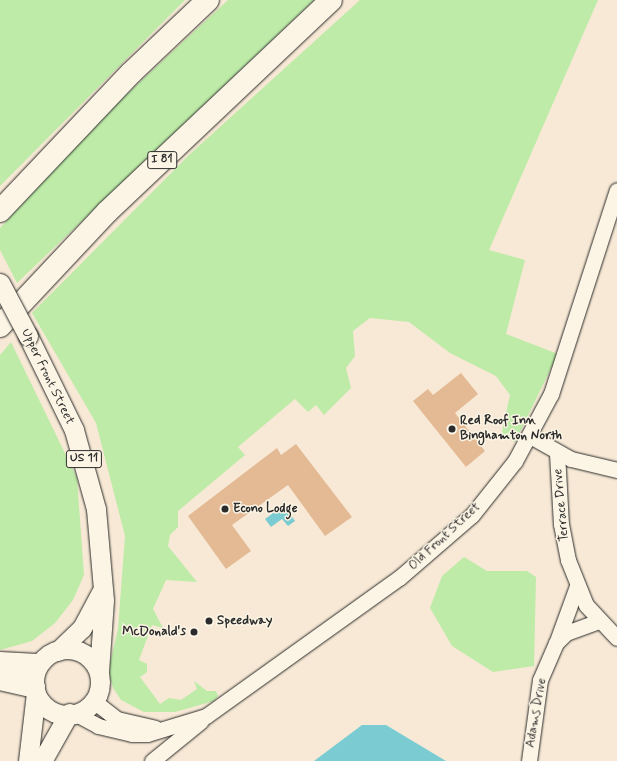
<!DOCTYPE html>
<html>
<head>
<meta charset="utf-8">
<style>
	body { margin:0 }
	#map { position:relative; width:617px; height:761px; overflow:hidden; background:#f7e9d5; font-family:Mynerve,sans-serif }
	div>[style] { position:absolute }
	[style*='--x'] { left:calc(var(--x)*1px); top:calc(var(--y)*1px); width:calc(var(--w)*1px); rotate:calc(var(--a)*1deg) }
	.green>* { inset:0; background:#beeba8 }
	.water>* { inset:0; background:#7bccd2 }
	.building>* { inset:0; background:#e4ba95 }
	.roads { filter:drop-shadow(0 0 1px #2b2b2b) drop-shadow(0 0 1px #2b2b2b) }
	.minor>* { height:15px; margin:-7.5px; padding:0 7.5px; transform-origin:7.5px; border-radius:7.5px; background:#fcf5e5 }
	.major>* { height:19px; margin:-9.5px; padding:0 9.5px; transform-origin:9.5px; border-radius:9.5px; background:#fcf5e5 }
	.major>.ring { margin:-9.5px; padding:0; box-sizing:content-box; background:none; border:19px solid #fcf5e5; border-radius:50% }
	.highway>* { height:22px; margin:-11px; padding:0 11px; transform-origin:11px; border-radius:11px; background:#fcf5e5 }
	.bridges { filter:drop-shadow(0 0 1px #2b2b2b) drop-shadow(0 0 1px #2b2b2b) }
	.major-bridge>* { height:19px; margin:-9.5px; padding:0 9.5px; transform-origin:9.5px; border-radius:9.5px; background:#fcf5e5 }
	.dots>* { width:11px; height:11px; translate:-50% -50%; box-sizing:border-box; border:2px solid #fcf5e5; border-radius:50% }
	span { translate:-50% -50%; white-space:nowrap; text-align:center; line-height:1.15; -webkit-text-stroke:3px #fcf5e5; paint-order:stroke }
	.shield-label span { padding:1px 3px; background:#fcf5e5; border:1px solid; border-radius:3px; -webkit-text-stroke-width:0 }
	.shield-label { font-size:12px; color:#2b2b2b; font-weight:700 }
	.street-label { font-size:13px; color:#2b2b2b }
	.poi-label { font-size:13px; color:#2b2b2b; font-weight:700 }
	.left { translate:0 -50%; text-align:left }
	.right { translate:-100% -50%; text-align:right }
</style>
</head>
<body>
<div id="map">
	<div class="green">
		<i style="clip-path:polygon(0 0,185px 0,0 186px)"></i>
		<i style="clip-path:polygon(228px 0,314px 0,17px 283px,0 250px,0 228px,101px 118px)"></i>
		<i style="clip-path:polygon(360px 0,598px 0,489px 250px,525px 260px,506px 334px,558px 354px,515px 442px,501px 436px,510px 395px,496px 376px,450px 353px,409px 322px,370px 318px,353px 331px,355px 356px,346px 368px,351px 388px,324px 415px,316px 405px,308px 412px,295px 399px,238px 447px,245px 455px,178px 511px,178px 527px,170px 535px,168px 546px,197px 582px,166px 580px,153px 609px,163px 628px,152px 625px,139px 660px,147px 664px,147px 672px,140px 677px,160px 704px,169px 698px,181px 700px,197px 689px,194px 681px,207px 691px,216px 691px,218px 696px,214px 701px,175px 712px,144px 712px,121px 700px,113px 688px,108px 671px,118px 629px,125px 536px,96px 423px,32px 313px,190px 154px)"></i>
		<i style="clip-path:polygon(11px 342px,77px 478px,84px 575px,73px 600px,55px 623px,32px 641px,0 650px,0 355px)"></i>
		<i style="clip-path:polygon(464px 557px,487px 571px,527px 571px,536px 577px,534px 666px,493px 672px,452px 646px,430px 608px,442px 576px)"></i>
	</div>
	<div class="water">
		<i style="clip-path:polygon(284px 505px,295px 521px,288px 526px,282px 519px,271px 527px,265px 519px)"></i>
		<i style="clip-path:polygon(362px 725px,386px 725px,446px 761px,314px 761px)"></i>
	</div>
	<div class="building">
		<i style="clip-path:polygon(461px 373px,478px 394px,455px 413px,485px 451px,466px 467px,413px 401px,428px 389px,433px 395px)"></i>
		<i style="clip-path:polygon(296px 444px,352px 517px,325px 536px,288px 485px,232px 525px,251px 551px,226px 569px,188px 516px,277px 448px,281px 455px)"></i>
	</div>
	<div class="roads">
		<div class="minor">
			<i style="--x:530;--y:436;--w:47;--a:29.3"></i>
			<i style="--x:571;--y:459;--w:47;--a:13.4"></i>
			<i style="--x:557;--y:453;--w:71;--a:86.8"></i>
			<i style="--x:561;--y:524;--w:37;--a:79"></i>
			<i style="--x:568;--y:560;--w:48;--a:68.2"></i>
			<i style="--x:586;--y:605;--w:45;--a:46.8"></i>
			<i style="--x:557;--y:641;--w:59;--a:-70"></i>
			<i style="--x:95;--y:702;--w:28;--a:38"></i>
			<i style="--x:117;--y:719;--w:39;--a:13"></i>
			<i style="--x:74;--y:713;--w:27;--a:28"></i>
			<i style="--x:98;--y:726;--w:35;--a:13"></i>
			<i style="--x:132;--y:734;--w:15;--a:0"></i>
			<i style="--x:147;--y:734;--w:62;--a:-17"></i>
			<i style="--x:206;--y:716;--w:237;--a:-35.6"></i>
			<i style="--x:399;--y:578;--w:96;--a:-40.8"></i>
			<i style="--x:472;--y:515;--w:69;--a:-51.5"></i>
			<i style="--x:515;--y:461;--w:76;--a:-61.8"></i>
			<i style="--x:551;--y:394;--w:214;--a:-72.1"></i>
			<i style="--x:152;--y:761;--w:63;--a:-39.2"></i>
			<i style="--x:529;--y:761;--w:82;--a:-82.3"></i>
			<i style="--x:540;--y:680;--w:40;--a:-66.6"></i>
			<i style="--x:556;--y:643;--w:14;--a:-45"></i>
			<i style="--x:566;--y:633;--w:35;--a:-20"></i>
		</div>
		<div class="major">
			<i style="--x:28;--y:336;--w:105;--a:63.9"></i>
			<i style="--x:74;--y:430;--w:82;--a:74.4"></i>
			<i style="--x:96;--y:509;--w:91;--a:85"></i>
			<i style="--x:104;--y:600;--w:72;--a:94"></i>
			<i class="ring" style="left:34px;top:649px;width:47px;height:47px"></i>
			<i style="--x:58;--y:651;--w:33;--a:-44"></i>
			<i style="--x:82;--y:628;--w:40;--a:-62"></i>
			<i style="--x:28;--y:761;--w:68;--a:-83.3"></i>
			<i style="--x:42;--y:761;--w:55;--a:-60.6"></i>
		</div>
		<div class="highway">
			<i style="--x:0;--y:211;--w:190;--a:-46.5"></i>
			<i style="--x:131;--y:73;--w:106;--a:-43.5"></i>
			<i style="--x:0;--y:326;--w:156;--a:-46.8"></i>
			<i style="--x:107;--y:212;--w:308;--a:-43.4"></i>
			<i style="--x:0;--y:663;--w:37;--a:3"></i>
			<i style="--x:0;--y:679;--w:35;--a:13"></i>
		</div>
	</div>
	<div class="bridges">
		<div class="major-bridge">
			<i style="--x:0;--y:283;--w:60;--a:62.2"></i>
		</div>
	</div>
	<div class="dots">
		<i style="left:452px;top:429px;background:#2b2b2b"></i>
		<i style="left:225px;top:509px;background:#2b2b2b"></i>
		<i style="left:209px;top:621px;background:#2b2b2b"></i>
		<i style="left:194px;top:632px;background:#2b2b2b"></i>
	</div>
	<div class="shield-label">
		<span style="left:162px;top:160px">I 81</span>
		<span style="left:84px;top:459px">US 11</span>
	</div>
	<div class="street-label">
		<span style="left:47px;top:377px;rotate:64deg">Upper Front Street</span>
		<span style="left:562px;top:505px;rotate:-95deg">Terrace Drive</span>
		<span style="left:445px;top:537px;rotate:-43deg">Old Front Street</span>
		<span style="left:537px;top:713px;rotate:-80deg">Adams Drive</span>
	</div>
	<div class="poi-label">
		<span class="left" style="left:460px;top:429px">Red Roof Inn<br>Binghamton North</span>
		<span class="left" style="left:233px;top:509px">Econo Lodge</span>
		<span class="left" style="left:217px;top:621px">Speedway</span>
		<span class="right" style="left:186px;top:632px">McDonald's</span>
	</div>
</div>
</body>
</html>
